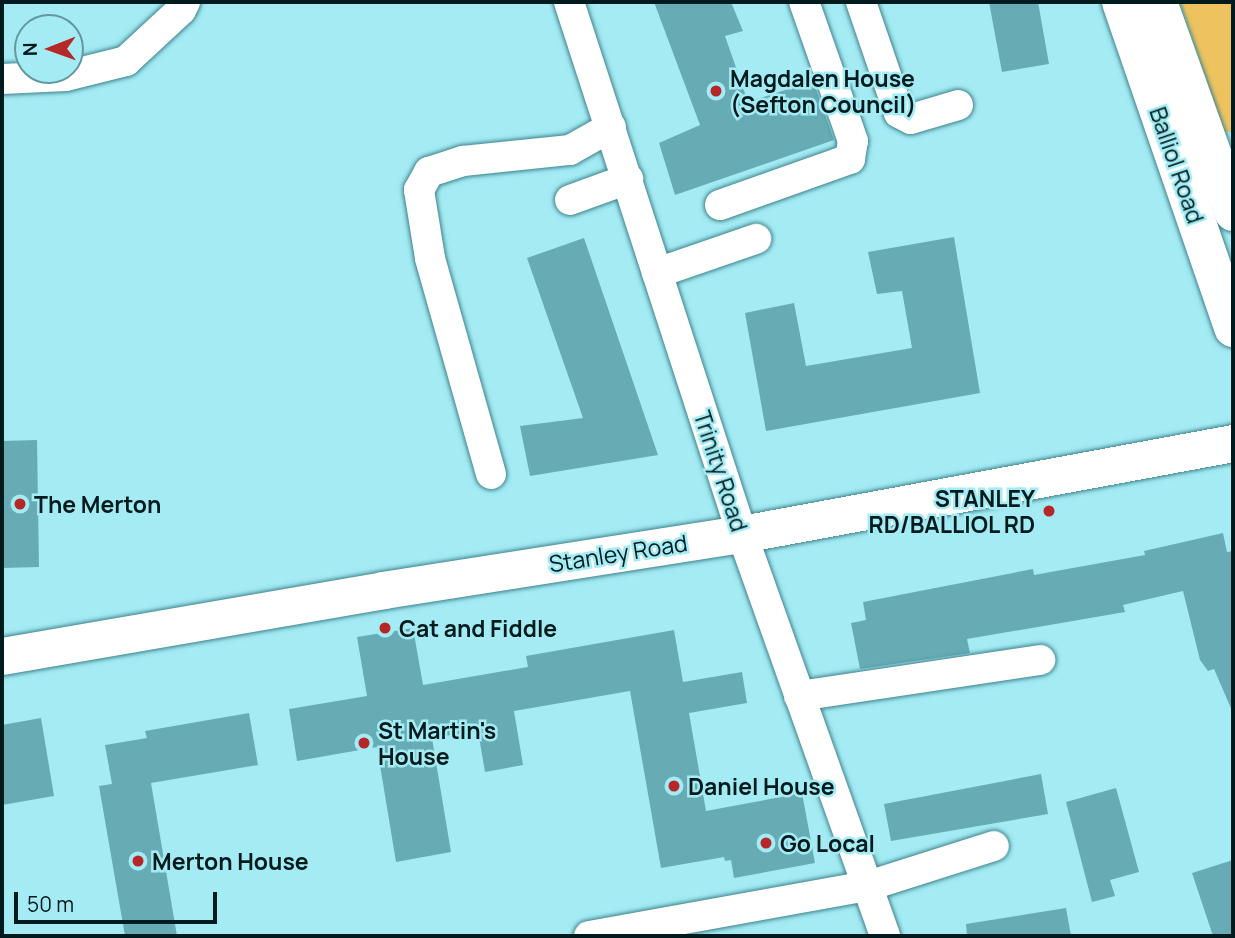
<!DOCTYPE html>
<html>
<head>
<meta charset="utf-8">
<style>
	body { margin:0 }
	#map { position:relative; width:1235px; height:938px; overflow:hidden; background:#a4ebf4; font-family:Manrope,sans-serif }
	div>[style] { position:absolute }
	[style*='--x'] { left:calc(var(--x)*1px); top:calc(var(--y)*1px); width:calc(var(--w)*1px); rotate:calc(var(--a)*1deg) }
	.green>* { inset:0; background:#eec35f }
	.building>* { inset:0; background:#67acb5 }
	.roads { filter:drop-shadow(0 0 2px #3e838c) drop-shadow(0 0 2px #3e838c) }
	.minor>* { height:30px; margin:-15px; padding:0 15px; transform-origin:15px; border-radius:15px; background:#fff }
	.major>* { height:37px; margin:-18.5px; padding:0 18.5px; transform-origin:18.5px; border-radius:18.5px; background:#fff }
	.highway>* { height:38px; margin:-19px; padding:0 19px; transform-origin:19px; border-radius:19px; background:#fff }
	.dots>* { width:19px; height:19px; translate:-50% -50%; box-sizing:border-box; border:4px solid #a4ebf4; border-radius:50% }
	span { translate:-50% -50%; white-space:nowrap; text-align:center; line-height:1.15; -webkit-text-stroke:5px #a4ebf4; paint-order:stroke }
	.poi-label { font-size:23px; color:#001b1e; font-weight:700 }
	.left { translate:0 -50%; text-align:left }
	.right { translate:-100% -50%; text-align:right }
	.street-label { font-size:23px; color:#001b1e }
	.frame { position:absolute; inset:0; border:4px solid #001b1e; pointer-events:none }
	.north { position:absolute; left:14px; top:14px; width:70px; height:70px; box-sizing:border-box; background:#a4ebf4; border:2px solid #62989e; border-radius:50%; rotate:269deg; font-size:19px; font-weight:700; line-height:28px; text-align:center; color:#001b1e }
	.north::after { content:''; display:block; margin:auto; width:24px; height:32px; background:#b62727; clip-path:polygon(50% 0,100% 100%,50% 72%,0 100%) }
	.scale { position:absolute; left:14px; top:892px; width:203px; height:32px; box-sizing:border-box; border:4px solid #001b1e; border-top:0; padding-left:9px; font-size:21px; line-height:24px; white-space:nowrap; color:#001b1e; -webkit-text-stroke:5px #a4ebf4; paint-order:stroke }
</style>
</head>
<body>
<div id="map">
	<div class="green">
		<i style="clip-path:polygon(1180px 2px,1233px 2px,1233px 132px,1224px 132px)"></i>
	</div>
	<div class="building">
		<i style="clip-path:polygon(654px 2px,731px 2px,743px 31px,725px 36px,748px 102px,813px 81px,834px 140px,675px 195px,659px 143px,700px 125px)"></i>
		<i style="clip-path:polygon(989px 2px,1038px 2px,1049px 64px,1002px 72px)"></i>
		<i style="clip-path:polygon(954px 237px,980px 393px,766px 431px,745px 313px,794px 303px,806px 366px,912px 348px,902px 291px,877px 294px,868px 252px)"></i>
		<i style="clip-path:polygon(584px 238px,658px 455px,530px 476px,520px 426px,583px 418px,527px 258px)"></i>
		<i style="clip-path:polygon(37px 440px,39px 567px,2px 568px,2px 441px)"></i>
		<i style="clip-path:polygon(1223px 533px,1227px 552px,1233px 551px,1233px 713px,1214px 669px,1208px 671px,1200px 660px,1183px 591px,1123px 605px,1125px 612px,967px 639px,970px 653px,860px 669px,851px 623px,866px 620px,863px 602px,1033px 569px,1034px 575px,1145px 555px,1144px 551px)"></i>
		<i style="clip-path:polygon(413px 628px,423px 685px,528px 667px,526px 656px,674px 630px,683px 682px,742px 672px,747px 703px,689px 713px,706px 811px,802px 793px,815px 863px,734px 878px,731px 860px,725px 861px,724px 857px,661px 868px,630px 691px,514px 711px,523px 765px,485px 772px,478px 731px,432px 738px,451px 852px,396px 862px,377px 747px,297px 761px,289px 709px,367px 696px,357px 637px)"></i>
		<i style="clip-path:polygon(249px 713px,258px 765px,151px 783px,177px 936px,125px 936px,99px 786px,112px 784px,105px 745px,147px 738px,145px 731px)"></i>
		<i style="clip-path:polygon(41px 718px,54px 796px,2px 805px,2px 725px)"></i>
		<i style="clip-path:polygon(1041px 774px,1048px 814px,891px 841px,884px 804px)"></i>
		<i style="clip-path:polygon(1116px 788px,1139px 872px,1110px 880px,1115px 896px,1092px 902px,1066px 802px)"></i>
		<i style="clip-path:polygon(1233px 860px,1233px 936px,1213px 936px,1192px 873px)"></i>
		<i style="clip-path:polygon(1066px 908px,1071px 936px,967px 936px,966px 924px)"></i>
	</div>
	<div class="roads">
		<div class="minor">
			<i style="--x:569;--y:2;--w:559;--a:71.99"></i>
			<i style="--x:742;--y:534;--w:427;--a:70.4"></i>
			<i style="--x:861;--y:2;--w:117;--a:71.1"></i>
			<i style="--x:899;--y:113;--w:13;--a:27"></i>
			<i style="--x:911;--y:119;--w:49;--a:-16.6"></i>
			<i style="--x:2;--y:79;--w:64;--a:-2.7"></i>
			<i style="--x:66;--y:76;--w:62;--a:-14"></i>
			<i style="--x:126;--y:61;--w:75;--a:-42.8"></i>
			<i style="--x:181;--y:10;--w:9;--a:-63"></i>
			<i style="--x:570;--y:200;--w:62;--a:-19.9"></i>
			<i style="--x:720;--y:205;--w:138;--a:-19.5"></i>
			<i style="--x:850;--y:159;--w:18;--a:-81"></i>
			<i style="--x:853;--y:141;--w:147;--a:-109.4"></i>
			<i style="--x:657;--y:273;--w:105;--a:-19"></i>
			<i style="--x:491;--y:474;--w:224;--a:-105.8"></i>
			<i style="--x:430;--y:258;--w:69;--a:-99.2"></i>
			<i style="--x:419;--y:190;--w:21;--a:-61"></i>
			<i style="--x:429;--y:172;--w:36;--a:-18"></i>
			<i style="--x:463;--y:161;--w:108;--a:-5.9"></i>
			<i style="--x:570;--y:150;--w:47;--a:-29.3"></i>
			<i style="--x:799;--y:696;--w:244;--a:-8.5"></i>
			<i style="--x:589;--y:936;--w:283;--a:-10.2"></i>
			<i style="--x:868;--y:886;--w:132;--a:-17.6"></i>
		</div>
		<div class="major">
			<i style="--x:2;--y:656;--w:387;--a:-9.8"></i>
			<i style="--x:383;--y:590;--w:363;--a:-8.9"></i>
			<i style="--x:742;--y:534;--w:499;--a:-10.5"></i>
		</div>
		<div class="highway">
			<i style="--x:1121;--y:2;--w:345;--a:71"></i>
			<i style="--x:1158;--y:2;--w:223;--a:70.3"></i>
		</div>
	</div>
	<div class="dots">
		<i style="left:716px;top:91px;background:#b62727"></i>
		<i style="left:20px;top:504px;background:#b62727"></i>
		<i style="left:1049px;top:511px;background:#b62727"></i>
		<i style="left:385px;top:628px;background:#b62727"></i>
		<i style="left:364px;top:743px;background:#b62727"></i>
		<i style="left:674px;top:786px;background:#b62727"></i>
		<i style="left:766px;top:843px;background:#b62727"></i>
		<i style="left:138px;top:861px;background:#b62727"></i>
	</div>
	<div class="poi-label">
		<span class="left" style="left:730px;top:91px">Magdalen House<br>(Sefton Council)</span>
		<span class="right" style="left:1035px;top:511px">STANLEY<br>RD/BALLIOL RD</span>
		<span class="left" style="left:34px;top:504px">The Merton</span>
		<span class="left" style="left:399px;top:628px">Cat and Fiddle</span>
		<span class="left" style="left:378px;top:743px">St Martin's<br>House</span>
		<span class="left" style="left:688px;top:786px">Daniel House</span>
		<span class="left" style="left:780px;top:843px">Go Local</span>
		<span class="left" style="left:152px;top:861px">Merton House</span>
	</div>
	<div class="street-label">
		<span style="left:1177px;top:165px;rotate:71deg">Balliol Road</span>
		<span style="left:721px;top:471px;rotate:72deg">Trinity Road</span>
		<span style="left:618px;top:553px;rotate:-9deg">Stanley Road</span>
	</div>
	<div class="frame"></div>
	<div class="north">N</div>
	<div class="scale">50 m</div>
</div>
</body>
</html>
